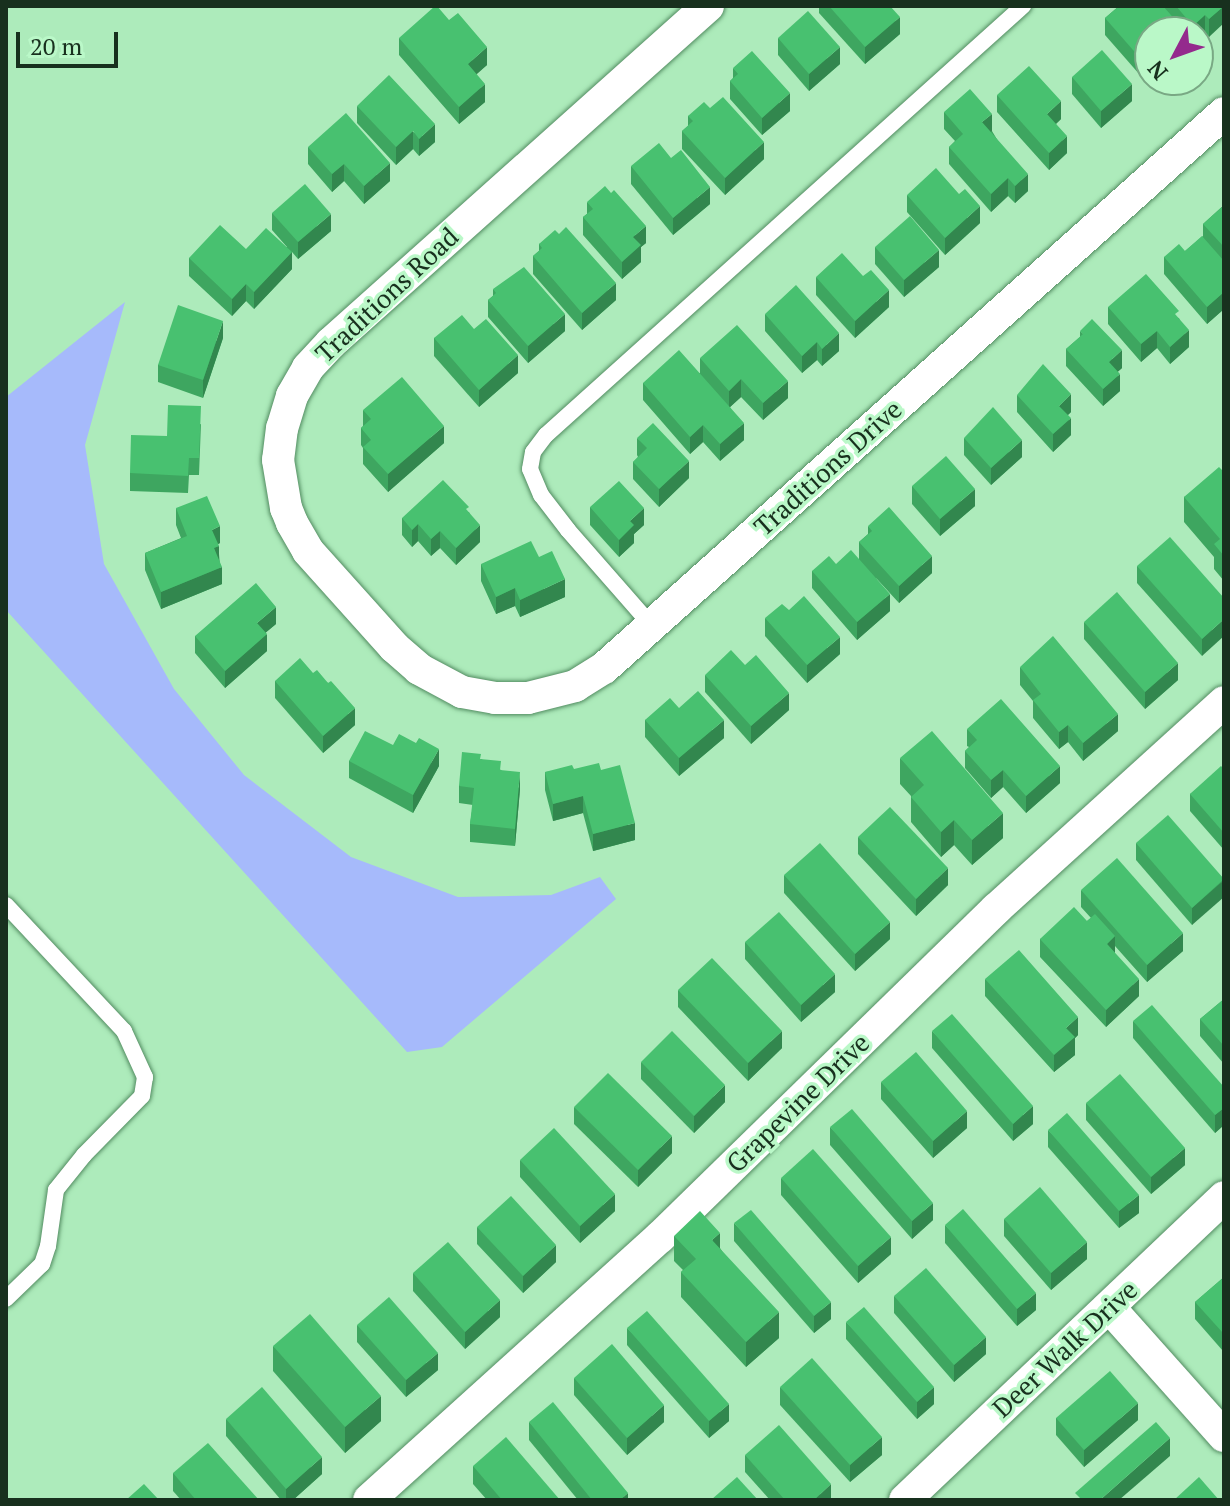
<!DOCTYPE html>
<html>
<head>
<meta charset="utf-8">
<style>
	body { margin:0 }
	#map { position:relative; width:1230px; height:1506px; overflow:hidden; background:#adebbb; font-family:"PT Serif",serif }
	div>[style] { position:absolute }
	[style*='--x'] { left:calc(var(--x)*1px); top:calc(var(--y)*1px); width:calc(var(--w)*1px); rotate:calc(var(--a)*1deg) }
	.water>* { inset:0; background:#a6bafb }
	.roads { filter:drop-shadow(0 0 2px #528c61) drop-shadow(0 0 2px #528c61) }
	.lane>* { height:16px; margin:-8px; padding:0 8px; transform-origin:8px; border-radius:8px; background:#fff }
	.street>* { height:32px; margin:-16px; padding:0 16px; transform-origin:16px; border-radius:16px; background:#fff }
	.wall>* { inset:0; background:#3ea660 }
	.shaded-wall>* { inset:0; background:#32874e }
	.building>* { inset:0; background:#48c170 }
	span { translate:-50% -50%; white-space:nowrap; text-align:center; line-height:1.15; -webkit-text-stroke:7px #baf8c8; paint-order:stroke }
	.street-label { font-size:26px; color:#18301e }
	.frame { position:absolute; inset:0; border:8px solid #18301e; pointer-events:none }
	.north { position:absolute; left:1134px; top:16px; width:80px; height:80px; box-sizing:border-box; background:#baf8c8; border:2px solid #79a884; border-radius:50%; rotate:229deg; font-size:22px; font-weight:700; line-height:32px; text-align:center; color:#18301e }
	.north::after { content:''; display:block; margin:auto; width:28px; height:36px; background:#942a8d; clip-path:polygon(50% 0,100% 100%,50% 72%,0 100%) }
	.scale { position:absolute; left:16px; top:32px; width:102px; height:36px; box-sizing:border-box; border:4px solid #18301e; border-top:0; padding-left:10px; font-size:24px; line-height:28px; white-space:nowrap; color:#18301e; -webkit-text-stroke:6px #baf8c8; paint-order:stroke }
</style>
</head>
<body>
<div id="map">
	<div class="water">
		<i style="clip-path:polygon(125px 302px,85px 445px,104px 564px,174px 689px,244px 775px,351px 857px,458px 897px,551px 895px,600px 877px,616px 899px,442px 1047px,407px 1052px,6px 610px,6px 397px)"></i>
	</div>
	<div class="roads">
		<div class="lane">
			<i style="--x:652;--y:626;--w:128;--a:-131.2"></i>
			<i style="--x:568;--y:530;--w:44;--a:-127.6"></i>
			<i style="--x:541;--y:495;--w:28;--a:-113"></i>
			<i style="--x:530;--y:469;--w:17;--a:-80"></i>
			<i style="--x:533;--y:452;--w:21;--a:-53"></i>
			<i style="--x:546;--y:435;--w:642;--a:-41.97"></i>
			<i style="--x:6;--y:905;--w:173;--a:46.9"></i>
			<i style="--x:124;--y:1031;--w:51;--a:65.5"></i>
			<i style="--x:145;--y:1077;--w:19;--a:99"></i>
			<i style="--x:142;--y:1096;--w:83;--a:134.5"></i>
			<i style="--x:84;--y:1155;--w:45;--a:128.7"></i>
			<i style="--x:56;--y:1190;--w:57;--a:98.1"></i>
			<i style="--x:48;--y:1246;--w:19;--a:108"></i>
			<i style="--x:42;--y:1264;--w:50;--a:135.8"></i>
		</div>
		<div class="street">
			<i style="--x:708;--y:6;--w:506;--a:138.21"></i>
			<i style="--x:331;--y:343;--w:34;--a:133"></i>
			<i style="--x:308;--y:368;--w:32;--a:120"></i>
			<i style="--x:292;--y:396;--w:34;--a:107"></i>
			<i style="--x:282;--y:428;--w:32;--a:97"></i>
			<i style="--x:278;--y:460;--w:49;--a:80.5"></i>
			<i style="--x:286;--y:508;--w:16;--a:68"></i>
			<i style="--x:292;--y:523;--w:32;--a:60"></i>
			<i style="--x:308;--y:551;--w:129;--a:48.1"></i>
			<i style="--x:394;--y:647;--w:33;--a:41"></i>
			<i style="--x:419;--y:669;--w:49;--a:28.1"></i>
			<i style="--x:462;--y:692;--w:34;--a:10"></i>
			<i style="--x:495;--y:698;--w:33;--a:0"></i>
			<i style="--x:528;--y:698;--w:49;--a:-14.3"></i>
			<i style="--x:575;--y:686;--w:34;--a:-32"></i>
			<i style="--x:604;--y:668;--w:832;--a:-41.83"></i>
			<i style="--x:1109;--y:1307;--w:173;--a:48.3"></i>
			<i style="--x:369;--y:1500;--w:392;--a:-42.1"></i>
			<i style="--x:660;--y:1237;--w:470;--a:-44.3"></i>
			<i style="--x:996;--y:909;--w:308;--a:-42.2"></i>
			<i style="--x:905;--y:1500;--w:440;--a:-43.5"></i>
		</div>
	</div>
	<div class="wall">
		<i style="clip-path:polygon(819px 6px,890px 6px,900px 34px,865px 64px,819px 13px)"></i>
		<i style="clip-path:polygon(1119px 6px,1224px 6px,1209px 37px,1205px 33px,1198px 39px,1198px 32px,1150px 32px,1150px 80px,1152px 80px,1147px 83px,1105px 35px,1105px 18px)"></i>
		<i style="clip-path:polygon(399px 38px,487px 65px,476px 74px,485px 102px,459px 124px,399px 55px)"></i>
		<i style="clip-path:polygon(778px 38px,840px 64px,809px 91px,778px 55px)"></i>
		<i style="clip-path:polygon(733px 68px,790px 111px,762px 135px,730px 99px,730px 81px,733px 78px)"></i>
		<i style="clip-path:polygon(1072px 77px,1132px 101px,1101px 128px,1072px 94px)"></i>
		<i style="clip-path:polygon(997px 95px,1061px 119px,1056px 124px,1067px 153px,1049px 170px,997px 112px)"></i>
		<i style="clip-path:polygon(357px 106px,435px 142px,419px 156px,413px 149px,396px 165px,357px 123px)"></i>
		<i style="clip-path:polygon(710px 108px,764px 159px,725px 195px,682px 149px,682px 131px,688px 126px,688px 116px)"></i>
		<i style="clip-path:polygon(944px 112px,992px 131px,1028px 191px,1015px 203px,1008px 196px,991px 212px,949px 164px,949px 147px,955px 141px,944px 129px)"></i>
		<i style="clip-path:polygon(308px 147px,390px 181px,364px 204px,344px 181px,332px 192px,308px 164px)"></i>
		<i style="clip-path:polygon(631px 166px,710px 204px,673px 235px,631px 184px)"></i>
		<i style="clip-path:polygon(907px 195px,980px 223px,945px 255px,907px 212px)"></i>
		<i style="clip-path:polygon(587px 202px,646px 243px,641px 247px,641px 262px,622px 279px,583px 235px,583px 217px,587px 214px)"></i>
		<i style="clip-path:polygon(1224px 205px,1224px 309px,1207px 324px,1164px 274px,1164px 257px,1185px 251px,1203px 236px,1203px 224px)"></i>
		<i style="clip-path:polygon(272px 213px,331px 231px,298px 259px,292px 252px,292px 269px,254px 309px,246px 301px,232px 316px,189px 276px,189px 258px,246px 249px,287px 247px,272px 230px)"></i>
		<i style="clip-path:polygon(559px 234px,616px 300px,582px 330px,533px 274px,533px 256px,539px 251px,539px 244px)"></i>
		<i style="clip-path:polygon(875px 247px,939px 267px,904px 297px,875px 264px)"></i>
		<i style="clip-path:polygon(816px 277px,889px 307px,855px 338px,816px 295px)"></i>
		<i style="clip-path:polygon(493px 289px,565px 331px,528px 363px,488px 317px,488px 300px,493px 296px)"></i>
		<i style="clip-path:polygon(1108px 307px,1179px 318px,1189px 347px,1170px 364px,1157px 348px,1141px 362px,1108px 324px)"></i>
		<i style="clip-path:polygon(765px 314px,839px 351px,822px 366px,817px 360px,802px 373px,765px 331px)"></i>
		<i style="clip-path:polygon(474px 329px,518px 373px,479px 407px,434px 356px,434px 338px)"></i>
		<i style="clip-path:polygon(1080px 331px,1122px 368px,1117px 372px,1120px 391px,1103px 406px,1066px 366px,1066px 349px,1080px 337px)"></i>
		<i style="clip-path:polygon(223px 338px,203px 398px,158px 382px,158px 365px)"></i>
		<i style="clip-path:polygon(700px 358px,788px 398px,763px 420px,741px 397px,730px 407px,744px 440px,720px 461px,703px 442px,690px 454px,643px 400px,643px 383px,700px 373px)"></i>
		<i style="clip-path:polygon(1017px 395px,1071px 412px,1068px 415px,1071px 435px,1053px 452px,1017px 412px)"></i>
		<i style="clip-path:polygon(363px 410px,444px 443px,388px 492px,363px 464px,363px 448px,361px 445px,361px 428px,363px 426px)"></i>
		<i style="clip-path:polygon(201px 424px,199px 475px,189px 475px,188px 493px,130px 491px,130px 473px,167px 436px)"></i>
		<i style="clip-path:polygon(637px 438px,689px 478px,659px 507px,633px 479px,633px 462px,638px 457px,637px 455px)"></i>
		<i style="clip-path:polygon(964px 438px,1022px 457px,991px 485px,964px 455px)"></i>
		<i style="clip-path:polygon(1224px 472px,1224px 581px,1214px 569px,1214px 557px,1184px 522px,1184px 497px)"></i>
		<i style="clip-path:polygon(912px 486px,975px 506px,940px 536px,912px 504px)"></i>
		<i style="clip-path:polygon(590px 507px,644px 525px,634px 534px,634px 543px,619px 557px,590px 525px)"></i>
		<i style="clip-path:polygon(176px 508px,220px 543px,218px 544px,222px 584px,161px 609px,145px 570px,145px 553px,181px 538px,176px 525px)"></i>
		<i style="clip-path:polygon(469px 512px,480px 542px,456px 565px,440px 548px,431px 556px,418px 541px,412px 547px,402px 535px,402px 518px)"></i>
		<i style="clip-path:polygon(868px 526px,932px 573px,899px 603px,876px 578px,890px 611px,857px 640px,812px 588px,812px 571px,859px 559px,859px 542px,868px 534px)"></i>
		<i style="clip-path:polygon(481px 564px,565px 597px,520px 617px,515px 606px,496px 614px,481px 581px)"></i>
		<i style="clip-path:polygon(1137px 566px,1224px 598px,1202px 656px,1137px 583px)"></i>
		<i style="clip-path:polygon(765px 618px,840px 654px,807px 683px,765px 636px)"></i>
		<i style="clip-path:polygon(1084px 622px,1178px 680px,1145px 709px,1084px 639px)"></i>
		<i style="clip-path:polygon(276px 624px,266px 632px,267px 651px,225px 688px,195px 653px,195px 636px)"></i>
		<i style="clip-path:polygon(1020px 667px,1118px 731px,1083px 761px,1068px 742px,1059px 749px,1033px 718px,1033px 701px,1020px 685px)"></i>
		<i style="clip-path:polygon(313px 673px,328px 683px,355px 725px,323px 753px,275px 698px,275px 681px)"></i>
		<i style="clip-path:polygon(705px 675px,789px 710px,751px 744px,705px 692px)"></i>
		<i style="clip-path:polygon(679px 708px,724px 738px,679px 776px,645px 737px,645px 720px)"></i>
		<i style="clip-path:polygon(967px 729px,1060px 783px,1026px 813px,1003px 787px,991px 798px,965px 768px,965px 751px,969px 747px,967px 746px)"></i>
		<i style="clip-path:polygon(393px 745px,439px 766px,413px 813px,349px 778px,349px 761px)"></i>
		<i style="clip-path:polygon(900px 758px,1003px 838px,972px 865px,954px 845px,941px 857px,911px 822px,911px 796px,900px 784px)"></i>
		<i style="clip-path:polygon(481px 759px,501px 770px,520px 789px,515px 846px,470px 842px,470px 824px,473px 805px,459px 803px,459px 786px)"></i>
		<i style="clip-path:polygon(574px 769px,601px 770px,635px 840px,593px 851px,583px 813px,553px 821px,545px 790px,545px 772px)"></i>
		<i style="clip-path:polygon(1224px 769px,1224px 850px,1190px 811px,1190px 794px)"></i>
		<i style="clip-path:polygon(858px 837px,948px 885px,916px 916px,858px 854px)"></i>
		<i style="clip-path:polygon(1136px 843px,1224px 879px,1192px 925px,1136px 860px)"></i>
		<i style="clip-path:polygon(784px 875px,890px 939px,855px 971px,784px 893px)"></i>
		<i style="clip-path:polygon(1081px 890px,1183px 951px,1147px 982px,1115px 946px,1115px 954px,1139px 996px,1106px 1027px,1040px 957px,1040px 939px,1087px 921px,1091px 918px,1081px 907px)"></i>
		<i style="clip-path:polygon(745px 942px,835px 992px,801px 1022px,745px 959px)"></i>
		<i style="clip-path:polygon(985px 979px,1078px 1035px,1075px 1038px,1075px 1055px,1054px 1072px,985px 996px)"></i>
		<i style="clip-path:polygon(678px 990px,782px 1048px,748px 1081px,678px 1007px)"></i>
		<i style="clip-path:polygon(1224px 999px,1224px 1064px,1200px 1036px,1200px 1019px)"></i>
		<i style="clip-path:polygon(1133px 1021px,1224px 1087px,1224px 1125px,1215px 1133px,1133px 1038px)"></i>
		<i style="clip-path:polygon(932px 1031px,1033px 1124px,1013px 1141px,932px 1048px)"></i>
		<i style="clip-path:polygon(641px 1062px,725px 1102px,694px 1133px,641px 1079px)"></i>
		<i style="clip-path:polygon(881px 1082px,967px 1128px,933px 1158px,881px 1099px)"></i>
		<i style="clip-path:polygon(1086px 1103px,1185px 1165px,1151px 1194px,1086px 1120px)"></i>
		<i style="clip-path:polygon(574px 1107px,672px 1153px,638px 1187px,574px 1124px)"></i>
		<i style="clip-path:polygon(830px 1127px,933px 1220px,912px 1239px,830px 1145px)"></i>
		<i style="clip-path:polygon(1048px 1130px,1139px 1213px,1119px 1228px,1048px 1147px)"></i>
		<i style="clip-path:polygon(520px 1160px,615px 1211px,580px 1243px,520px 1177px)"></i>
		<i style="clip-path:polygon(781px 1178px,891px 1254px,858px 1283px,781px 1195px)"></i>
		<i style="clip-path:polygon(1004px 1219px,1087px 1259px,1051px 1290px,1004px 1236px)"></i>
		<i style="clip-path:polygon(734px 1223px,831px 1319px,814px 1333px,734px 1241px)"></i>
		<i style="clip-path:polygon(945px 1225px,1036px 1310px,1017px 1326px,945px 1243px)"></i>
		<i style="clip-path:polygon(477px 1227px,556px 1262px,523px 1293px,477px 1244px)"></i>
		<i style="clip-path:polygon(674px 1236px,720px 1248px,779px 1338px,746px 1367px,681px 1297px,681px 1272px,683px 1270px,674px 1261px)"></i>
		<i style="clip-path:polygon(413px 1273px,500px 1317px,465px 1349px,413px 1291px)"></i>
		<i style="clip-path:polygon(1224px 1277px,1224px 1349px,1223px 1351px,1195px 1319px,1195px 1302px)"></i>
		<i style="clip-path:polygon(894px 1296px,986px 1354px,954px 1382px,894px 1313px)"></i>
		<i style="clip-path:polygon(846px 1322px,934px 1404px,917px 1419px,846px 1339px)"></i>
		<i style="clip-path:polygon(357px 1325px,438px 1370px,406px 1397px,357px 1342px)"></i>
		<i style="clip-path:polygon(627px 1328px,729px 1421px,709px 1438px,627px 1345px)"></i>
		<i style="clip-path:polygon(273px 1346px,381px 1421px,345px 1453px,273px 1371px)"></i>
		<i style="clip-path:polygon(574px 1378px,664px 1422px,627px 1455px,574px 1395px)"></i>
		<i style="clip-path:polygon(780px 1387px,882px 1455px,850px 1482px,780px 1405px)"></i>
		<i style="clip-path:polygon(1056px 1418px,1138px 1420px,1084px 1467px,1056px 1435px)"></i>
		<i style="clip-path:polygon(226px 1419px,322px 1474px,293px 1500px,281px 1500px,226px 1436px)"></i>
		<i style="clip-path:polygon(529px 1422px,628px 1500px,578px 1500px,529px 1440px)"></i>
		<i style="clip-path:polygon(745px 1455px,831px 1500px,770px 1500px,745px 1472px)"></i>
		<i style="clip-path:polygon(473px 1466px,560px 1500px,487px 1500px,473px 1484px)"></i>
		<i style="clip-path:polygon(173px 1473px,259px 1500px,181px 1500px,173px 1491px)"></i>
	</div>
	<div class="shaded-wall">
		<i style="clip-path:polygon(1224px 6px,1224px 23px,1209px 37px,1209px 19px)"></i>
		<i style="clip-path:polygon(1205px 15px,1205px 33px,1198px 39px,1198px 32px,1193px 32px,1193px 26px)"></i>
		<i style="clip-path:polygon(900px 17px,900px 34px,865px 64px,865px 47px)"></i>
		<i style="clip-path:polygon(487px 47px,487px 65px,468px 82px,468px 64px)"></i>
		<i style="clip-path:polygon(840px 47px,840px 64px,809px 91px,809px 74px)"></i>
		<i style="clip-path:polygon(1150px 64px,1150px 80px,1152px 80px,1147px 83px,1147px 66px)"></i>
		<i style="clip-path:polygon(485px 84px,485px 102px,459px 124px,459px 107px)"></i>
		<i style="clip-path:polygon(1132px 84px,1132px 101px,1101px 128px,1101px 111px)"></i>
		<i style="clip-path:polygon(790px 93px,790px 111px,762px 135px,762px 118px)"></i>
		<i style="clip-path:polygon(1061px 101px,1061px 119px,1047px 132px,1047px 114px)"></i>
		<i style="clip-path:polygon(992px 114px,992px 131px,982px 140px,982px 122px)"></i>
		<i style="clip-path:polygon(435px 124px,435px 142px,419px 156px,419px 139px)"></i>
		<i style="clip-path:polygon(413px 131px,413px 149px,396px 165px,396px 147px)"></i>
		<i style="clip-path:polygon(1067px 136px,1067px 153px,1049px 170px,1049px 153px)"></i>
		<i style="clip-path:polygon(764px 142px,764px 159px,725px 195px,725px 178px)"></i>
		<i style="clip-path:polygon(390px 163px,390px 181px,364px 204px,364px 186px)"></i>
		<i style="clip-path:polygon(344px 164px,344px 181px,332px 192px,332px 174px)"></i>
		<i style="clip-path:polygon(1028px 174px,1028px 191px,1015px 203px,1015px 186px)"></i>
		<i style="clip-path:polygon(1008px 178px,1008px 196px,991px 212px,991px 194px)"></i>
		<i style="clip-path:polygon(710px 187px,710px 204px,673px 235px,673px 218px)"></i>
		<i style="clip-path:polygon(980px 206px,980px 223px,945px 255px,945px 238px)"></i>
		<i style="clip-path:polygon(331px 214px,331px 231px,298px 259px,298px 242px)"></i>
		<i style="clip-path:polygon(646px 226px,646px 243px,641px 247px,641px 262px,622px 279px,622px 262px,633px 237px)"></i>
		<i style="clip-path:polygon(939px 250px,939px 267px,904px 297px,904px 280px)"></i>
		<i style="clip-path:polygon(292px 252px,292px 269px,254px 309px,254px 292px)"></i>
		<i style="clip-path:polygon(616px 283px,616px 300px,582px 330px,582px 313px)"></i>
		<i style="clip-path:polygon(246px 284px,246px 301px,232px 316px,232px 299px)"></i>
		<i style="clip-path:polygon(889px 290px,889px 307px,855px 338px,855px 321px)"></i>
		<i style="clip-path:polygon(1224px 292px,1224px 309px,1207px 324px,1207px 307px)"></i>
		<i style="clip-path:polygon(565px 314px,565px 331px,528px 363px,528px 346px)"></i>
		<i style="clip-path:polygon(223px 321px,223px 338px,203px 398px,203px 380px)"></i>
		<i style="clip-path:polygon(1189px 330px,1189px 347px,1170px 364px,1170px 347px)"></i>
		<i style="clip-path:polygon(1157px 331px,1157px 348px,1141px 362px,1141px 344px)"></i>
		<i style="clip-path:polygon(839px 333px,839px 351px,822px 366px,822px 349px)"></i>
		<i style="clip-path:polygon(817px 342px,817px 360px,802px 373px,802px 356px)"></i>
		<i style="clip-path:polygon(1122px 350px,1122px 368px,1109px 380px,1109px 362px)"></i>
		<i style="clip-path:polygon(518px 355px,518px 373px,479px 407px,479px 390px)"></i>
		<i style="clip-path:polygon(1120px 374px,1120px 391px,1103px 406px,1103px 389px)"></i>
		<i style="clip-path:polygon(741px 379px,741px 397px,729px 408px,729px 391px)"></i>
		<i style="clip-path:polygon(788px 381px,788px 398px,763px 420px,763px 403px)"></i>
		<i style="clip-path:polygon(1071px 394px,1071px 412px,1059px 423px,1059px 406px)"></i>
		<i style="clip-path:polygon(1071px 418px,1071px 435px,1053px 452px,1053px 434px)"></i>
		<i style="clip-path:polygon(744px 423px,744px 440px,720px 461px,720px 444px)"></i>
		<i style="clip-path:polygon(703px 425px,703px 442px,690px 454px,690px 437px)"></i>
		<i style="clip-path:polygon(444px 426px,444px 443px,388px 492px,388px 474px)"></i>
		<i style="clip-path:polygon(1022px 440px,1022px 457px,991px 485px,991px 468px)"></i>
		<i style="clip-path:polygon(689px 461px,689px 478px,659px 507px,659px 489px)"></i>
		<i style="clip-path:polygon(975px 489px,975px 506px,940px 536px,940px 519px)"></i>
		<i style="clip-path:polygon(644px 508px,644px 525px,634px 534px,634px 543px,619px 557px,619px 540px,630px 521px)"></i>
		<i style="clip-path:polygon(418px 524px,418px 541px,412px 547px,412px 530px)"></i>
		<i style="clip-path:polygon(480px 525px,480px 542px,456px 565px,456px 548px)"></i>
		<i style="clip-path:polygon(220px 526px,220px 543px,212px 547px,212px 530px)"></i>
		<i style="clip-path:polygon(440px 531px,440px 548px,431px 556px,431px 539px)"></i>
		<i style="clip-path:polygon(219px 546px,219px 564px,214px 548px)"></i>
		<i style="clip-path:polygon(932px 556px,932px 573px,899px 603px,899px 586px)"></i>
		<i style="clip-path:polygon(222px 567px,222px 584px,161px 609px,161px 592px)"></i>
		<i style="clip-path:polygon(565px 579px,565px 597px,520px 617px,520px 600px)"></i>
		<i style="clip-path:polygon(515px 588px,515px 606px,496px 614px,496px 597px)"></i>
		<i style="clip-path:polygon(890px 594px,890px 611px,857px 640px,857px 622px)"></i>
		<i style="clip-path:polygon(276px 607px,276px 624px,257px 640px,257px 623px)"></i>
		<i style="clip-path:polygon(1224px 619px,1224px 636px,1202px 656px,1202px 639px)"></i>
		<i style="clip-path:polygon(267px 634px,267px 651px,225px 688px,225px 671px)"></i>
		<i style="clip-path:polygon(840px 637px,840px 654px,807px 683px,807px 665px)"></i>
		<i style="clip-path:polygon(1178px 663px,1178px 680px,1145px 709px,1145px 692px)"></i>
		<i style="clip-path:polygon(789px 693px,789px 710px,751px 744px,751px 726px)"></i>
		<i style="clip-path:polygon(355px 708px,355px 725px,323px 753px,323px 736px)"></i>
		<i style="clip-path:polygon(1118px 714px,1118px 731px,1083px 761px,1083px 743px)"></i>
		<i style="clip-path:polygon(724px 720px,724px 738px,679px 776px,679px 758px)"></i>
		<i style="clip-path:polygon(1068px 725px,1068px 742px,1059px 749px,1059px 732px)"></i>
		<i style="clip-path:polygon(439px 749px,439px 766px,413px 813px,413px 795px)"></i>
		<i style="clip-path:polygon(1060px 766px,1060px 783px,1026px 813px,1026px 796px)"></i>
		<i style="clip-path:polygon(1003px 770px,1003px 787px,991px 798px,991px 780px)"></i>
		<i style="clip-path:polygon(520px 772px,520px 789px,515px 846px,515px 829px)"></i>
		<i style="clip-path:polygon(583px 796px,583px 813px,553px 821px,553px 804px)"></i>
		<i style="clip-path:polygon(1003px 813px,1003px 838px,972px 865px,972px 840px)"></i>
		<i style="clip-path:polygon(954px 820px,954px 845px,941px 857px,941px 832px)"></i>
		<i style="clip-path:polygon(635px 823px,635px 840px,593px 851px,593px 834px)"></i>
		<i style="clip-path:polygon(948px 868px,948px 885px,916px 916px,916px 899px)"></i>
		<i style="clip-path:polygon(1224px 880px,1224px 897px,1192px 925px,1192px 908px)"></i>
		<i style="clip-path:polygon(890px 922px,890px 939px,855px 971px,855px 954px)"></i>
		<i style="clip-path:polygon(1183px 933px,1183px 951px,1147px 982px,1147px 965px)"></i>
		<i style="clip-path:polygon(1115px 936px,1115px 953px,1107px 944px)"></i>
		<i style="clip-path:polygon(835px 974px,835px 992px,801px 1022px,801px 1005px)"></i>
		<i style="clip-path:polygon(1139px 979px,1139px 996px,1106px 1027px,1106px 1010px)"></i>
		<i style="clip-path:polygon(1078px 1017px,1078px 1035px,1075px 1038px,1075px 1055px,1054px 1072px,1054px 1055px,1066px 1028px)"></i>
		<i style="clip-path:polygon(782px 1031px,782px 1048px,748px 1081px,748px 1063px)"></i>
		<i style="clip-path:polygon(725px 1085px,725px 1102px,694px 1133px,694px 1116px)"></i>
		<i style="clip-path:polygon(1033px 1106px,1033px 1124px,1013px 1141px,1013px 1124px)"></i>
		<i style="clip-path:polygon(1224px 1108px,1224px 1125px,1215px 1133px,1215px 1115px)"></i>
		<i style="clip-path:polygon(967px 1111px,967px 1128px,933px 1158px,933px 1141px)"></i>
		<i style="clip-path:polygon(672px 1136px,672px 1153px,638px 1187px,638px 1170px)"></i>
		<i style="clip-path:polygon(1185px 1148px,1185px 1165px,1151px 1194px,1151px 1177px)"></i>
		<i style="clip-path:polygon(615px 1194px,615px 1211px,580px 1243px,580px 1226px)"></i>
		<i style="clip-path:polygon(1139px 1195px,1139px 1213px,1119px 1228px,1119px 1211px)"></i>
		<i style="clip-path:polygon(933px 1203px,933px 1220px,912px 1239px,912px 1221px)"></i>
		<i style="clip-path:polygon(720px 1233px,720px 1258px,712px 1240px)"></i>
		<i style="clip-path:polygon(891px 1237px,891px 1254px,858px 1283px,858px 1266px)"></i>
		<i style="clip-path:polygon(1087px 1242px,1087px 1259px,1051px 1290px,1051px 1273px)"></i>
		<i style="clip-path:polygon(556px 1245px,556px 1262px,523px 1293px,523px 1276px)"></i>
		<i style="clip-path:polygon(1036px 1293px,1036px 1310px,1017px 1326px,1017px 1309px)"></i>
		<i style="clip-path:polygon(500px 1300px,500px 1317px,465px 1349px,465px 1332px)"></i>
		<i style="clip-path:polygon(831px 1302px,831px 1319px,814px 1333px,814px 1316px)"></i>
		<i style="clip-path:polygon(779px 1312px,779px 1338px,746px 1367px,746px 1342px)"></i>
		<i style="clip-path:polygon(1224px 1332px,1224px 1349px,1223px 1351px,1223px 1333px)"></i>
		<i style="clip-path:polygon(986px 1337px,986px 1354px,954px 1382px,954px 1365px)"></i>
		<i style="clip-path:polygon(438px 1353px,438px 1370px,406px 1397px,406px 1380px)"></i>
		<i style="clip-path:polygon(934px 1387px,934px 1404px,917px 1419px,917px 1402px)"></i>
		<i style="clip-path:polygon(381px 1396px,381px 1421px,345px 1453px,345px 1427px)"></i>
		<i style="clip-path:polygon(1138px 1403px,1138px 1420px,1084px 1467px,1084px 1450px)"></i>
		<i style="clip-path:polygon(729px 1404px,729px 1421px,709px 1438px,709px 1421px)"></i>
		<i style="clip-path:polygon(664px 1405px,664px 1422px,627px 1455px,627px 1438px)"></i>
		<i style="clip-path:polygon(882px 1437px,882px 1455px,850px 1482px,850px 1465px)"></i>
		<i style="clip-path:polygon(1170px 1438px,1170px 1456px,1119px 1500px,1100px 1500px)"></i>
		<i style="clip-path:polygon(322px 1457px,322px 1474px,293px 1500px,286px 1500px,286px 1489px)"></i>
		<i style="clip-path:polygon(831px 1484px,831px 1500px,814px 1500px)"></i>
		<i style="clip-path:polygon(628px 1493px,628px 1500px,620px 1500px)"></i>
	</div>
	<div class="building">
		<i style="clip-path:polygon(435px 6px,437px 6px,449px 20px,458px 13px,487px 47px,468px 64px,485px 84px,459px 107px,399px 38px)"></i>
		<i style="clip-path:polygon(829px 6px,890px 6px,900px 17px,865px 47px)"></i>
		<i style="clip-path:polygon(1119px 6px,1163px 6px,1185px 31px,1150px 32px,1150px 64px,1147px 66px,1105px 18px)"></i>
		<i style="clip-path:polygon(1176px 6px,1224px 6px,1209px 19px,1205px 15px,1193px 26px)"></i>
		<i style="clip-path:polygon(808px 11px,840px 47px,809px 74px,778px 38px)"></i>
		<i style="clip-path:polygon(1102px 50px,1132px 84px,1101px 111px,1072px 77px)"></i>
		<i style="clip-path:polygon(752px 51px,790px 93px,762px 118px,730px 81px,738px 74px,733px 68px)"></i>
		<i style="clip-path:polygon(1029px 66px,1061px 101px,1047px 114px,1067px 136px,1049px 153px,997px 95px)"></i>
		<i style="clip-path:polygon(389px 75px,435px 124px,419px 139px,413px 131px,396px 147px,357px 106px)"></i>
		<i style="clip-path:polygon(970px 89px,992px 114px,982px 122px,1028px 174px,1015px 186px,1008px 178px,991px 194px,949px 147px,963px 134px,944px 112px)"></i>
		<i style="clip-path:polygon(723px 97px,764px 142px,725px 178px,682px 131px,693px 121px,688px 116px,704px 102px,710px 108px)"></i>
		<i style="clip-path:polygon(346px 113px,390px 163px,364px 186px,344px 164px,332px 174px,308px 147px)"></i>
		<i style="clip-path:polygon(659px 143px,671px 158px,681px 150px,710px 187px,673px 218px,631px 166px)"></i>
		<i style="clip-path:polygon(936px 168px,959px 194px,965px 189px,980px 206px,945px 238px,907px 195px)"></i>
		<i style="clip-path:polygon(305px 184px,331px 214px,298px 242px,272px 213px)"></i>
		<i style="clip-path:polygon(605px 186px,611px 193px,614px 190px,646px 226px,633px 237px,641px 245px,622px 262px,583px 217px,593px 209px,587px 202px)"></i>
		<i style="clip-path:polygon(1224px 205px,1224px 247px,1203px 224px)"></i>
		<i style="clip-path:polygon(910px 216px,939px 250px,904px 280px,875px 247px)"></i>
		<i style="clip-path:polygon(220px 225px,246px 249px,266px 228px,292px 252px,254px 292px,246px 284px,232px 299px,189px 258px)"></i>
		<i style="clip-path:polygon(566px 227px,616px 283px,582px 313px,533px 256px,542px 248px,539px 244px,555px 230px,559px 234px)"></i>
		<i style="clip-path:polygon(1202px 236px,1224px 261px,1224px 292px,1207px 307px,1164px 257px,1179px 244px,1185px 251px)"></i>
		<i style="clip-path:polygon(842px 253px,863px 276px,871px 270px,889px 290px,855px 321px,816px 277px)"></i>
		<i style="clip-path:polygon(524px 267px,565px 314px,528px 346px,488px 300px,496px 293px,493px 289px)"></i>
		<i style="clip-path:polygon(1146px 274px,1179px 311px,1175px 314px,1189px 330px,1170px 347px,1157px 331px,1141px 344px,1108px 307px)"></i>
		<i style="clip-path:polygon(796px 285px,839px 333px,822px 349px,817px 342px,802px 356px,765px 314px)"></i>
		<i style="clip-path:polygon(178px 305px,223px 321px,203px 380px,158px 365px)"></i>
		<i style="clip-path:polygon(462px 315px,474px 329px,486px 319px,518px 355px,479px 390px,434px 338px)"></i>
		<i style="clip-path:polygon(1092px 319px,1122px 350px,1109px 362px,1120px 374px,1103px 389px,1066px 349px,1083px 334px,1080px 331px)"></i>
		<i style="clip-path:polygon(737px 325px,788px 381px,763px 403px,741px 379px,729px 391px,700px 358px)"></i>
		<i style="clip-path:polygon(679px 350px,744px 423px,720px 444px,703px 425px,690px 437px,643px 383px)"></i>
		<i style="clip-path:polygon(1043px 364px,1071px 394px,1059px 406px,1071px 418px,1053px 434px,1017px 395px)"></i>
		<i style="clip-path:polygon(402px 377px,444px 426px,388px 474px,363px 447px,371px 440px,361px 428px,371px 419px,363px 410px)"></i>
		<i style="clip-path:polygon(168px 405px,201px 406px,199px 458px,189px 458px,188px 476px,130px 473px,131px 435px,167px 436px)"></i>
		<i style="clip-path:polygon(993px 407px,1022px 440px,991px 468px,964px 438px)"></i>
		<i style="clip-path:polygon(653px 423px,689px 461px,659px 489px,633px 462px,647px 448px,637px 438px)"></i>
		<i style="clip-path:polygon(946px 456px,975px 489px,940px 519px,912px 486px)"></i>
		<i style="clip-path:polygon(1219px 467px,1224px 472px,1224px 556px,1214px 544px,1220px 539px,1184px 497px)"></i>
		<i style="clip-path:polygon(443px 480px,469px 507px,466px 509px,480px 525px,456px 548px,440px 531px,431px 539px,418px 524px,412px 530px,402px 518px)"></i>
		<i style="clip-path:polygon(619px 481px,644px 508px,630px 521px,634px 525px,619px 540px,590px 507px)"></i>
		<i style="clip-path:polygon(207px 496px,220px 526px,212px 530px,219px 546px,214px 548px,222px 567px,161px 592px,145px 553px,187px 536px,176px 508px)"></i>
		<i style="clip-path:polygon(889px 507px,932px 556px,899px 586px,859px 542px,872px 531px,868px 526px)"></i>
		<i style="clip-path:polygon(1170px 537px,1224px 598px,1224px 619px,1202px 639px,1137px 566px)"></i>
		<i style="clip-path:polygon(531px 541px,539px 557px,552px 551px,565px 579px,520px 600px,515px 588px,496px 597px,481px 564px)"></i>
		<i style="clip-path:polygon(851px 550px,890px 594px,857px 622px,812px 571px,829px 556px,836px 564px)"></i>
		<i style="clip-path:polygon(256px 583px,276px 607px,257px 623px,267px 634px,225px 671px,195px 636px)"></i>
		<i style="clip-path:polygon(1117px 592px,1178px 663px,1145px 692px,1084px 622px)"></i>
		<i style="clip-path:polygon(804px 596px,840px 637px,807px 665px,765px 618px,782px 604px,789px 610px)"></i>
		<i style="clip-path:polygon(1053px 636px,1118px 714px,1083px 743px,1068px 725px,1059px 732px,1033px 700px,1041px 694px,1020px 667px)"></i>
		<i style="clip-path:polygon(731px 650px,745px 665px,756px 655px,789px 693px,751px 726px,705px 675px)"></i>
		<i style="clip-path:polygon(300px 658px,313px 673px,317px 670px,328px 683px,331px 681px,355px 708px,323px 736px,275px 681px)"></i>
		<i style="clip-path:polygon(698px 691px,724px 720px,679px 758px,645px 720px,670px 698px,679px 708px)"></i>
		<i style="clip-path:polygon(1001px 699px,1060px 766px,1026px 796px,1003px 770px,991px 780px,965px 751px,977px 740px,967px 729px)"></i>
		<i style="clip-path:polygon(365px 731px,393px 745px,399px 734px,416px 743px,419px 738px,439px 749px,413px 795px,349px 761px)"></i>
		<i style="clip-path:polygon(932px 731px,1003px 813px,972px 840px,954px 820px,941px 832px,911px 797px,924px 785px,900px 758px)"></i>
		<i style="clip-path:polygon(462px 752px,481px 754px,480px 759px,501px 761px,500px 770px,520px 772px,515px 829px,470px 824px,474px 788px,459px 786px)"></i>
		<i style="clip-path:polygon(599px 763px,601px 770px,620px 765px,635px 823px,593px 834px,583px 796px,553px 804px,545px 772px,572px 765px,574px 769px)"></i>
		<i style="clip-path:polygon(1221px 766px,1224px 769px,1224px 833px,1190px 794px)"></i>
		<i style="clip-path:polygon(890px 807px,948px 868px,916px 899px,858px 837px)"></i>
		<i style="clip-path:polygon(1168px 815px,1224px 879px,1192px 908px,1136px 843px)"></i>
		<i style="clip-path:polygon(820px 843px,890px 922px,855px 954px,784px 875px)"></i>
		<i style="clip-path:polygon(1117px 858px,1183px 933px,1147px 965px,1081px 890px)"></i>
		<i style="clip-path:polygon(1074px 907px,1087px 921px,1095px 914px,1115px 936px,1107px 944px,1139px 979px,1106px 1010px,1040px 939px)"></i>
		<i style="clip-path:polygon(779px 912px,835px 974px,801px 1005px,745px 942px)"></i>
		<i style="clip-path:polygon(1019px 950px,1078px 1017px,1066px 1028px,1075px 1037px,1054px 1055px,985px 979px)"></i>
		<i style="clip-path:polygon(712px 958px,782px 1031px,748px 1063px,678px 990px)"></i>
		<i style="clip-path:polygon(1224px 999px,1224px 1046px,1200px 1019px)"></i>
		<i style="clip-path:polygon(1152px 1005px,1224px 1087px,1224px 1108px,1215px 1115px,1133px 1021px)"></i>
		<i style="clip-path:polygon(952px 1014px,1033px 1106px,1013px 1124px,932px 1031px)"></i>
		<i style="clip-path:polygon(672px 1031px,725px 1085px,694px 1116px,641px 1062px)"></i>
		<i style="clip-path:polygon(916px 1052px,967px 1111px,933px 1141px,881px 1082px)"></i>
		<i style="clip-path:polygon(608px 1073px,672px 1136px,638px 1170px,574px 1107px)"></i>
		<i style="clip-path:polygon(1120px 1074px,1185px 1148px,1151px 1177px,1086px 1103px)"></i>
		<i style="clip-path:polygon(852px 1109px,933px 1203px,912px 1221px,830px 1127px)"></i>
		<i style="clip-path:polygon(1067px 1113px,1139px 1195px,1119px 1211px,1048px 1130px)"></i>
		<i style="clip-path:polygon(554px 1128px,615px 1194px,580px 1226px,520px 1160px)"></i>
		<i style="clip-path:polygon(813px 1149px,891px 1237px,858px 1266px,781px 1178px)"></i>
		<i style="clip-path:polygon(1040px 1187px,1087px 1242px,1051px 1273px,1004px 1219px)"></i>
		<i style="clip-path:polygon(511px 1196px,556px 1245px,523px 1276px,477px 1227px)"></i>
		<i style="clip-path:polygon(963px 1209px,1036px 1293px,1017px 1309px,945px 1225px)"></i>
		<i style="clip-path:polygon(751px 1210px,831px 1302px,814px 1316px,734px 1223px)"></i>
		<i style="clip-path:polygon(700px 1211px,720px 1233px,712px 1240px,779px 1312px,746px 1342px,681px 1272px,696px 1259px,674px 1236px)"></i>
		<i style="clip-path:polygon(448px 1242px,500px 1300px,465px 1332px,413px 1273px)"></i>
		<i style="clip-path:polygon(926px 1268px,986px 1337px,954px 1365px,894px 1296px)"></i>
		<i style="clip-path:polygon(1224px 1277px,1224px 1332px,1223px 1333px,1195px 1302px)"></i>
		<i style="clip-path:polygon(389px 1297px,438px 1353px,406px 1380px,357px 1325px)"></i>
		<i style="clip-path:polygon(864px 1307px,934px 1387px,917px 1402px,846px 1322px)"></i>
		<i style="clip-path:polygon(647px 1311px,729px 1404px,709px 1421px,627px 1328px)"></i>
		<i style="clip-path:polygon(310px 1314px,381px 1396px,345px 1427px,273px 1346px)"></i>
		<i style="clip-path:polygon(612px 1344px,664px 1405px,627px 1438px,574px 1378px)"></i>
		<i style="clip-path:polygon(812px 1358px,882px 1437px,850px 1465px,780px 1387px)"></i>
		<i style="clip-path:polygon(1110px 1371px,1138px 1403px,1084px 1450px,1056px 1418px)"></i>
		<i style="clip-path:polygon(262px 1387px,322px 1457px,286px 1489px,226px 1419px)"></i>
		<i style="clip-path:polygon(553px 1402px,628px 1493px,620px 1500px,592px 1500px,529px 1422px)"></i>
		<i style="clip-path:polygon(1156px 1422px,1170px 1438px,1100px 1500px,1082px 1500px,1075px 1493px)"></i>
		<i style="clip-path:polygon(779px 1425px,831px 1484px,814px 1500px,785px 1500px,745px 1455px)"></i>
		<i style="clip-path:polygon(506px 1437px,560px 1500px,502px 1500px,473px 1466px)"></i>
		<i style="clip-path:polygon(208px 1443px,259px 1500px,196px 1500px,173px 1473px)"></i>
		<i style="clip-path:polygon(737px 1477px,758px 1500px,711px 1500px)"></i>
		<i style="clip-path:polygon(1199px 1477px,1219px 1500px,1174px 1500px)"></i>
		<i style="clip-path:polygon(144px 1484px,159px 1500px,126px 1500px)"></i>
	</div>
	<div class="street-label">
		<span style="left:387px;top:295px;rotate:-43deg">Traditions Road</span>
		<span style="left:828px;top:468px;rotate:-42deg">Traditions Drive</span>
		<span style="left:798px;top:1103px;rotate:-44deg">Grapevine Drive</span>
		<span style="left:1065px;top:1349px;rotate:-43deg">Deer Walk Drive</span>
	</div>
	<div class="frame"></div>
	<div class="north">N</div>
	<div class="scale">20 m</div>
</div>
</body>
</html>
